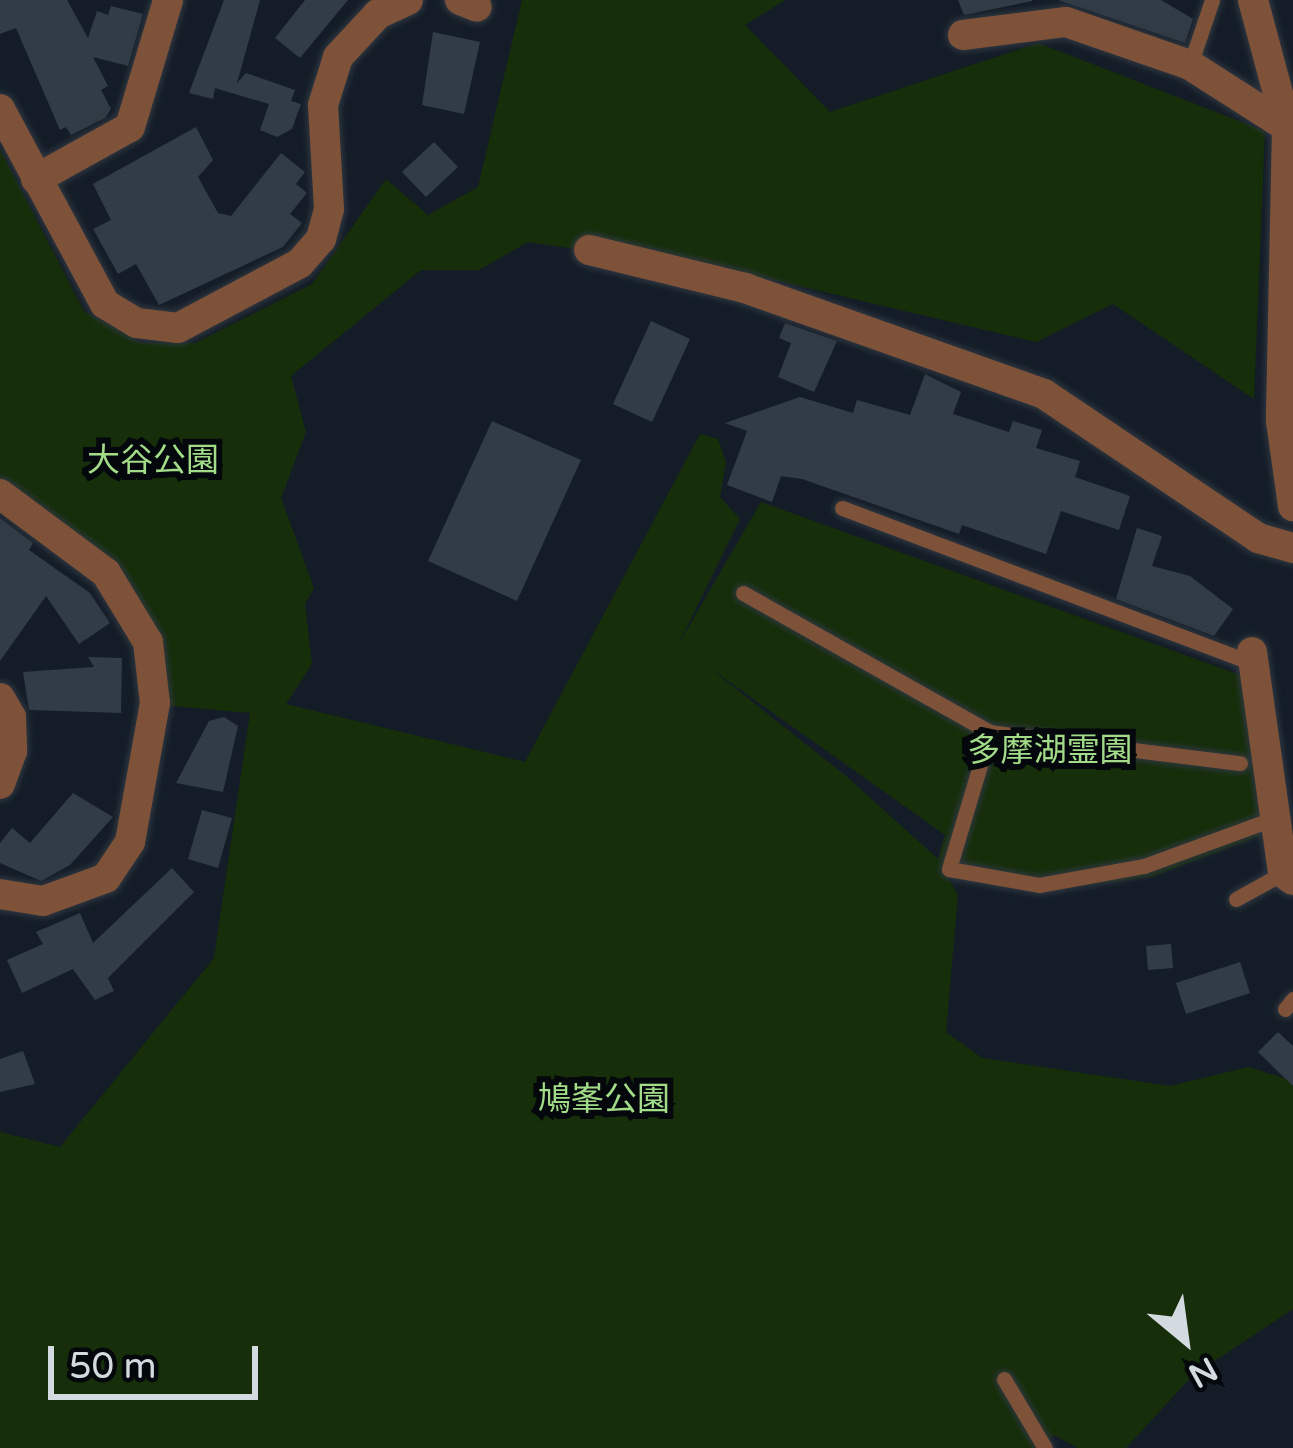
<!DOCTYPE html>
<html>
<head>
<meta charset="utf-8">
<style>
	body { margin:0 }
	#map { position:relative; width:1293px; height:1448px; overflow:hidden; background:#141d27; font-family:"Varela Round","Noto Sans JP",sans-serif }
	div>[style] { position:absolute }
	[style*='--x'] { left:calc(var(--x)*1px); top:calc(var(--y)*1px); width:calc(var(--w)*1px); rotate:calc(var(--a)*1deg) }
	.green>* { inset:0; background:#162e09 }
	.building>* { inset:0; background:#323c46 }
	.roads { filter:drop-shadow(0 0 3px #2f3741) drop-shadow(0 0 3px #2f3741) }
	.service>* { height:15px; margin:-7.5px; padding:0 7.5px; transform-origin:7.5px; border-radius:7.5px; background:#7e5238 }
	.minor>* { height:30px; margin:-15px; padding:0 15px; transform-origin:15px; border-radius:15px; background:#7e5238 }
	.tertiary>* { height:30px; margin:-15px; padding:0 15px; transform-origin:15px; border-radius:15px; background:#7e5238 }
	span { translate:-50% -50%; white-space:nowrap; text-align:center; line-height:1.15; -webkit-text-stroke:12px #04070b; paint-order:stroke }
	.park-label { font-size:33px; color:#a2dc88 }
	.north { position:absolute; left:1125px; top:1280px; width:120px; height:120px; -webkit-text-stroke:9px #04070b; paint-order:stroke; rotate:151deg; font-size:33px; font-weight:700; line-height:48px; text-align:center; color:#d3dae0 }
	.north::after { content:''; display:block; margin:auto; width:42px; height:54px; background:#d3dae0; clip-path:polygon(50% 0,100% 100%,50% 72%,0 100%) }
	.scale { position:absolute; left:48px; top:1346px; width:210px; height:54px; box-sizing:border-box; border:6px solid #d3dae0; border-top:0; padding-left:15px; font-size:36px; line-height:42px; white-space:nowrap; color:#d3dae0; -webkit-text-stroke:9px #04070b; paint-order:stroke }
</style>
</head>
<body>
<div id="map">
	<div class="green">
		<i style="clip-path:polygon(evenodd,522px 0,785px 0,745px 25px,830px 112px,1038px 43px,1265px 131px,1254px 399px,1113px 304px,1036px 342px,752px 275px,528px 242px,479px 270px,421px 270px,291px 376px,306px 432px,281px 498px,314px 588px,305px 604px,312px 664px,286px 704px,525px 762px,700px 434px,718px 439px,726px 462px,720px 497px,740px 519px,678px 645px,761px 502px,1246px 677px,1268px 833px,1151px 877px,1042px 891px,948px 878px,958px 895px,946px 1032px,982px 1058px,1170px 1086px,1248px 1067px,1293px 1081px,1293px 1309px,1192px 1376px,1126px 1448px,1078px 1448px,1054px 1435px,1043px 1448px,0 1448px,0 1132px,60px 1147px,214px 958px,250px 713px,161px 705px,157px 644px,0 482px,0 149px,84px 311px,141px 343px,195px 343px,312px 284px,386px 179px,428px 215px,478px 187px,522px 0,707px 666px,945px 835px,938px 859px,846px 776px,707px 666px)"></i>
	</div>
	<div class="building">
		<i style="clip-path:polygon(0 0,67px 0,88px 38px,97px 11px,108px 15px,111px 6px,143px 14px,128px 66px,93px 57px,108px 86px,101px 90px,111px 109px,105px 118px,71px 135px,66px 127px,60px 130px,16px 28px,0 34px)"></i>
		<i style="clip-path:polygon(224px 0,260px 0,237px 83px,246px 73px,295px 90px,291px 101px,301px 104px,292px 129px,277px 137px,260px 130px,269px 104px,215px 88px,213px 99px,189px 93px)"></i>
		<i style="clip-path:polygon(305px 0,348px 0,300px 58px,275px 38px)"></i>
		<i style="clip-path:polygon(958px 0,1032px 0,1032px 1px,964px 15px)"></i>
		<i style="clip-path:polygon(1058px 0,1161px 0,1193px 19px,1185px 43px)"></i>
		<i style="clip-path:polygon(433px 32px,480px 42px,464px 114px,422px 105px)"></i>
		<i style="clip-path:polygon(196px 127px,213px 160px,198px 177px,218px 213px,231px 216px,281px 153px,305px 172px,296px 184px,307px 193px,290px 214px,302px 223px,283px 247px,159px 305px,136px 264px,118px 274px,93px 229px,111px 220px,93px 184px)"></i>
		<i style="clip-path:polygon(434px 142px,458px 167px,426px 197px,402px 172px)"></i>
		<i style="clip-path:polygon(651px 321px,690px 339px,652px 422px,613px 404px)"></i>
		<i style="clip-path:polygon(785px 323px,837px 341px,814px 392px,778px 377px,791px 343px,779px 338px)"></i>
		<i style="clip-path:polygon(925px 374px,961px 392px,953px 414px,1009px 432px,1013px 421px,1042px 430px,1036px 448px,1080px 461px,1075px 477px,1130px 496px,1119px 530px,1061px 511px,1046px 554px,962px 525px,959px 534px,802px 479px,781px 476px,772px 502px,727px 485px,747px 431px,725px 423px,800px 397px,853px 413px,857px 400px,910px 415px)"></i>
		<i style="clip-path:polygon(492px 421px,581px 460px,517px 601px,428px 561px)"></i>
		<i style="clip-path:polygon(0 518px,33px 543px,29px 550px,90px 593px,110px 623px,79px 644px,46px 596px,0 661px)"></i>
		<i style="clip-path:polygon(1137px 528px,1162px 536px,1152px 566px,1190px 576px,1233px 609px,1214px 636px,1116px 599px)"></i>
		<i style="clip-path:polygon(88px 657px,122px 658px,121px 713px,29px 710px,23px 672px,94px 667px)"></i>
		<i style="clip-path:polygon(224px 717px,238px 726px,223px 792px,176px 783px,209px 721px)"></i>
		<i style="clip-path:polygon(73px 793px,113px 817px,70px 865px,41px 881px,0 863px,0 843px,12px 828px,30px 843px)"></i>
		<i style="clip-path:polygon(202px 810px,232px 818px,218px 868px,188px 859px)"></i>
		<i style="clip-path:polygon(172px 868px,194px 892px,108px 978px,114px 991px,95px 1000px,73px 969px,22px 993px,7px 960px,43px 944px,36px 932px,80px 913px,93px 943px)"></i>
		<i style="clip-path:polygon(1171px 944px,1173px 968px,1148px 970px,1146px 946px)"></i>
		<i style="clip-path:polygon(1240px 962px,1250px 993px,1186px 1014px,1176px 983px)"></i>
		<i style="clip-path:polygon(1278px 1032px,1293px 1046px,1293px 1086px,1258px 1052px)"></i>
		<i style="clip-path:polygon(23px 1051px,35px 1084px,0 1092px,0 1059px)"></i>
	</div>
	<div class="roads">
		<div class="service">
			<i style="--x:1190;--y:65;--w:69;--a:-71.3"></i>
			<i style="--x:842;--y:508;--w:441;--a:20.7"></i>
			<i style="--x:743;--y:593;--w:283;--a:29.4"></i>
			<i style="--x:990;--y:732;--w:252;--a:7.1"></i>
			<i style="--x:990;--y:732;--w:143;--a:106.7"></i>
			<i style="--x:949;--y:869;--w:91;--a:10.1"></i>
			<i style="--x:1039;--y:885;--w:107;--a:-10.3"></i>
			<i style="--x:1144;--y:866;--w:140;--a:-20.1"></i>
			<i style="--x:1236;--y:899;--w:54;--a:-29"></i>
			<i style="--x:1285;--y:1009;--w:13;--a:-51"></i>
			<i style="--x:1004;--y:1379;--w:80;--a:59.3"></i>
		</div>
		<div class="minor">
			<i style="--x:963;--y:35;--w:104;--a:-7.2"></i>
			<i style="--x:1066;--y:22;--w:131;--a:19.1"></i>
			<i style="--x:1190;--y:65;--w:115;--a:32.6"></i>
			<i style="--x:36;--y:179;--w:107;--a:-29"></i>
			<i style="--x:130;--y:127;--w:133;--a:-73.3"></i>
			<i style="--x:589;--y:250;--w:161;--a:13.7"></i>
			<i style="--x:745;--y:288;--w:317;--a:19.5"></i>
			<i style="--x:1044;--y:394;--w:258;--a:33.9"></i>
			<i style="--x:1258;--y:538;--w:36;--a:16"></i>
			<i style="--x:0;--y:494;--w:132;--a:36.7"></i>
			<i style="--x:106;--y:573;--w:81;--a:58.7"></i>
			<i style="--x:148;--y:642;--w:61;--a:83.5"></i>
			<i style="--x:155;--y:703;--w:141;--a:100.2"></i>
			<i style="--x:130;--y:842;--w:43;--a:123.7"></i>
			<i style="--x:106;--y:878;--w:67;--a:159.9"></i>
			<i style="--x:43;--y:901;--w:44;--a:-170.8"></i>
			<i style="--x:1252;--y:652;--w:223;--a:82"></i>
			<i style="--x:1283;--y:873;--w:12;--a:35"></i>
			<i style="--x:0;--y:698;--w:22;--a:60"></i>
			<i style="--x:11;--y:717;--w:34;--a:88"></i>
			<i style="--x:12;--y:751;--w:35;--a:110"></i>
		</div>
		<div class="tertiary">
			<i style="--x:460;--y:0;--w:18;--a:22"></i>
			<i style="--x:1253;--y:0;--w:131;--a:75"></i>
			<i style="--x:1287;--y:127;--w:294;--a:91.2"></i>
			<i style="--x:1281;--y:421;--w:86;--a:82"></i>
			<i style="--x:0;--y:109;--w:221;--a:61.7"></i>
			<i style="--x:105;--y:304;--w:37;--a:31"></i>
			<i style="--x:137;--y:323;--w:41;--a:7"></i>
			<i style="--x:178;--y:328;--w:138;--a:-28"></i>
			<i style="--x:300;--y:263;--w:32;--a:-49"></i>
			<i style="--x:321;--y:239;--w:31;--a:-75"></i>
			<i style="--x:329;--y:209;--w:104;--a:-93.3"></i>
			<i style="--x:323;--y:105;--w:50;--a:-72.6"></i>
			<i style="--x:338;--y:57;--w:59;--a:-47.1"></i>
			<i style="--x:378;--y:14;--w:33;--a:-25"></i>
		</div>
	</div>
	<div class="park-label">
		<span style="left:153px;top:461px">大谷公園</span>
		<span style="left:1050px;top:751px">多摩湖霊園</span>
		<span style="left:604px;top:1100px">鳩峯公園</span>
	</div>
	<div class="north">N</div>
	<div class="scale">50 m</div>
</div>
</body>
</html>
